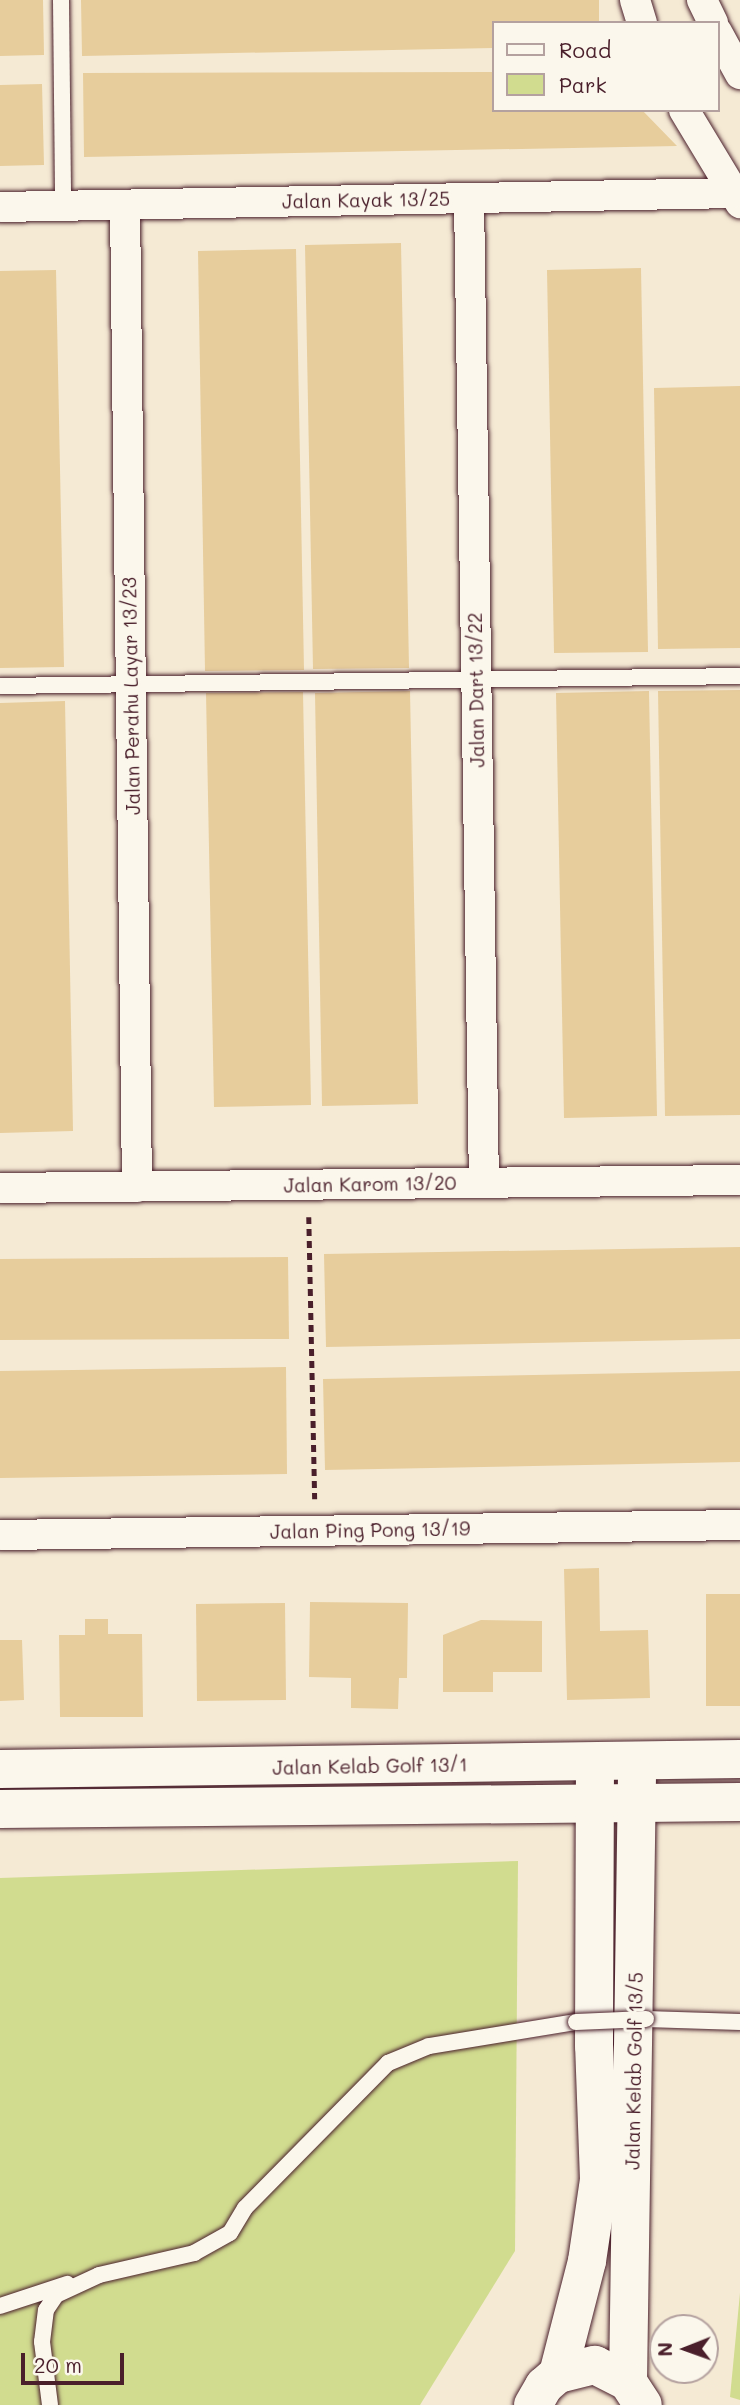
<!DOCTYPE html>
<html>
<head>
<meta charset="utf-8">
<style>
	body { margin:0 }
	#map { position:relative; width:740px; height:2405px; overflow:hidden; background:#f5ead4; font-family:Mali,sans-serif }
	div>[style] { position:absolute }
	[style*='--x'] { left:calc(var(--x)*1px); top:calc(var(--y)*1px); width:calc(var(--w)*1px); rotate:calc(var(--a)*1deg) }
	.green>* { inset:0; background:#d1dc8f }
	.building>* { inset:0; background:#e7cd9c }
	.path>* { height:4.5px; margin-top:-2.25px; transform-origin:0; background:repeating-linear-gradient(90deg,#4a1f2b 0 7px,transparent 0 12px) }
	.roads { filter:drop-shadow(0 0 2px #4a1f2b) drop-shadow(0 0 2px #4a1f2b) }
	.lane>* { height:16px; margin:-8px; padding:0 8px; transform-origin:8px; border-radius:8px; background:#fbf7ec }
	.street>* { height:30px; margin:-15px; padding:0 15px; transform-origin:15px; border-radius:15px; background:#fbf7ec }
	.secondary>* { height:38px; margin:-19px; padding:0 19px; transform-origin:19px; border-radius:19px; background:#fbf7ec }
	.bridges { filter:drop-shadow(0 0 2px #4a1f2b) drop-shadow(0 0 2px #4a1f2b) }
	.lane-bridge>* { height:16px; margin:-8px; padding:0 8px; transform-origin:8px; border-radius:8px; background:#fbf7ec }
	span { translate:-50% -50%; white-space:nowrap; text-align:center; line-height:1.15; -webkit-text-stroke:6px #fbf7ec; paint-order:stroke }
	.street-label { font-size:19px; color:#4a1f2b }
	.legend { position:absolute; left:492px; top:21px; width:228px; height:91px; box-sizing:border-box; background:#fbf7ec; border:2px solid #b4a19f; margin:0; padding:9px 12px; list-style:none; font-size:21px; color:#4a1f2b }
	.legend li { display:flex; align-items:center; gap:14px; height:35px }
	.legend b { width:35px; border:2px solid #b4a19f }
	.north { position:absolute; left:649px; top:2314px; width:70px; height:70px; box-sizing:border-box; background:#fbf7ec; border:2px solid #b4a19f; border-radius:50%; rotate:269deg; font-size:19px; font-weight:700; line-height:28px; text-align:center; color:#4a1f2b }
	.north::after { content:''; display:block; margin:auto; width:24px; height:32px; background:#4a1f2b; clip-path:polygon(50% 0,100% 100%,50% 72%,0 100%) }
	.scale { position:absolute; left:21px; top:2353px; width:103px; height:32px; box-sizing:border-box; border:4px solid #4a1f2b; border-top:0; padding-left:9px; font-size:21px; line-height:24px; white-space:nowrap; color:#4a1f2b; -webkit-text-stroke:5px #fbf7ec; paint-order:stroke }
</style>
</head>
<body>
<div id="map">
	<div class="green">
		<i style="clip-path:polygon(518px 1861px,515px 2251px,420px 2405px,0 2405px,0 1878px)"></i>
		<i style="clip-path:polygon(740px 2293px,740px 2400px,730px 2397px)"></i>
	</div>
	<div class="building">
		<i style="clip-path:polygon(0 0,43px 0,44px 55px,0 56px)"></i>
		<i style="clip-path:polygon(81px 0,599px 0,599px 23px,493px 23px,493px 48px,82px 56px)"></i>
		<i style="clip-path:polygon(493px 72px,493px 110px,642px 110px,677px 146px,84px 157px,83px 73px)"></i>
		<i style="clip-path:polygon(42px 84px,44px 165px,0 166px,0 85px)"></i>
		<i style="clip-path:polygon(401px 243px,409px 668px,313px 669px,305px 245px)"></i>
		<i style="clip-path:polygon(296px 249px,304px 670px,205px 671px,198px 251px)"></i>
		<i style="clip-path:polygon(641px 268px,648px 652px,554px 653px,547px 270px)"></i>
		<i style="clip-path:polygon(56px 270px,64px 667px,0 668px,0 271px)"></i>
		<i style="clip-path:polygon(740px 386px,740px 648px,658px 649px,654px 388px)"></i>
		<i style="clip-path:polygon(740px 690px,740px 1115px,665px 1116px,658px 691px)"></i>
		<i style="clip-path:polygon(410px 691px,418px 1104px,322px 1106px,315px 693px)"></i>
		<i style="clip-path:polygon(649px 691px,657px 1116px,564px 1118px,556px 693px)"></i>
		<i style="clip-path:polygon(303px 692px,311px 1105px,214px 1107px,206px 693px)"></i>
		<i style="clip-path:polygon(65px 701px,73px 1131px,0 1133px,0 703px)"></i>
		<i style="clip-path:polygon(740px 1247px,740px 1339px,326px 1347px,324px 1254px)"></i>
		<i style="clip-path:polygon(288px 1257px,289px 1339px,0 1340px,0 1259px)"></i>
		<i style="clip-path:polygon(286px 1367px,287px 1474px,0 1478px,0 1371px)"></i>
		<i style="clip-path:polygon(740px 1371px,740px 1462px,325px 1470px,323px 1379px)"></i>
		<i style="clip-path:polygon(599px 1568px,600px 1631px,648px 1630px,650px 1698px,567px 1700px,564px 1569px)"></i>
		<i style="clip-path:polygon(706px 1594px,740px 1594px,740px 1706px,706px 1706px)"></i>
		<i style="clip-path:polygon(310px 1602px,408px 1603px,407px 1678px,399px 1678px,398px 1709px,351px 1708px,351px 1678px,309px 1677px)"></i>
		<i style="clip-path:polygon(285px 1603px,286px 1700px,197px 1701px,196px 1604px)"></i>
		<i style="clip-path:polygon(85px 1619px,108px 1619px,108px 1634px,142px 1634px,143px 1717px,60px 1717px,59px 1635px,85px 1635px)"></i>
		<i style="clip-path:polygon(481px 1620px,542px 1621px,542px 1672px,493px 1672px,493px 1692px,443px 1692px,443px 1635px)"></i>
		<i style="clip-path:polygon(0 1640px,22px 1640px,24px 1700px,0 1701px)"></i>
	</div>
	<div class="path">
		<i style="--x:309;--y:1217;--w:282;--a:88.8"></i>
	</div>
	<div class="roads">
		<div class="lane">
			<i style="--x:61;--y:0;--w:206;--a:89.4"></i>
			<i style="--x:0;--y:686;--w:740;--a:-0.77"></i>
			<i style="--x:646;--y:2019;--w:94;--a:1.8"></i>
			<i style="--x:0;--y:2306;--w:71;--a:-18.2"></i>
			<i style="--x:50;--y:2405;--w:64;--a:-97.2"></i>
			<i style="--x:42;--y:2342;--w:32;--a:-83"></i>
			<i style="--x:46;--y:2310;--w:18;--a:-56"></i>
			<i style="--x:56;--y:2295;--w:47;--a:-24.9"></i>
			<i style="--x:99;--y:2275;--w:98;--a:-13"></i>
			<i style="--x:194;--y:2253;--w:41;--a:-29.1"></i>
			<i style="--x:230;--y:2233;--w:29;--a:-59"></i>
			<i style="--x:245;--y:2208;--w:204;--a:-45.4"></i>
			<i style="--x:388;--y:2063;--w:44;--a:-22.5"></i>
			<i style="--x:429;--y:2046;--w:149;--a:-9.3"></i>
		</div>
		<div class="street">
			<i style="--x:635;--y:0;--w:24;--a:73"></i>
			<i style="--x:702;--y:0;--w:25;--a:64"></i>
			<i style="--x:717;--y:32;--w:48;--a:61.3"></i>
			<i style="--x:684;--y:110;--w:109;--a:58.9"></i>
			<i style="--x:469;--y:198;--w:985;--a:89.13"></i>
			<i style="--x:125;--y:205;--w:982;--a:89.3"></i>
			<i style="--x:0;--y:207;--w:733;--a:-1.09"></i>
			<i style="--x:0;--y:1188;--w:740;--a:-0.62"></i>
			<i style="--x:0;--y:1535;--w:740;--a:-0.77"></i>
		</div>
		<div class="secondary">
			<i style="--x:0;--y:1769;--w:740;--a:-0.77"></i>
			<i style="--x:0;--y:1809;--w:740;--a:-0.54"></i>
			<i style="--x:558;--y:2374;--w:117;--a:-75.6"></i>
			<i style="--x:587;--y:2261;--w:82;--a:-81.6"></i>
			<i style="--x:599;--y:2180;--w:134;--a:-92.1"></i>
			<i style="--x:594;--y:2046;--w:267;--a:-89.8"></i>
			<i style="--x:628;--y:2382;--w:604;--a:-89.15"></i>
			<i style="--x:533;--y:2405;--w:22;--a:-60"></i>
			<i style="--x:544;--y:2386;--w:18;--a:-41"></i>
			<i style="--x:558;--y:2374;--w:38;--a:-14"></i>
			<i style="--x:595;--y:2365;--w:37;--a:27"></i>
			<i style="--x:628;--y:2382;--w:27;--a:57"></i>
		</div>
	</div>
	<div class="bridges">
		<div class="lane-bridge">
			<i style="--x:576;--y:2022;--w:70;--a:-2.5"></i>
		</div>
	</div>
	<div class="street-label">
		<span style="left:366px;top:200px;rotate:-1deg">Jalan Kayak 13/25</span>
		<span style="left:476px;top:690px;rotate:-91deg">Jalan Dart 13/22</span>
		<span style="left:131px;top:696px;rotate:-91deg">Jalan Perahu Layar 13/23</span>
		<span style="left:370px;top:1184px;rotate:-1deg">Jalan Karom 13/20</span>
		<span style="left:370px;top:1530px;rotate:-1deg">Jalan Ping Pong 13/19</span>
		<span style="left:370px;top:1766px;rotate:-1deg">Jalan Kelab Golf 13/1</span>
		<span style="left:634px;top:2071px;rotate:-89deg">Jalan Kelab Golf 13/5</span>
	</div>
	<ul class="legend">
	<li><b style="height:9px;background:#fbf7ec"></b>Road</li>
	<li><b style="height:19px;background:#d1dc8f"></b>Park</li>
	</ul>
	<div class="north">N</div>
	<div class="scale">20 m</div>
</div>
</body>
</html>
